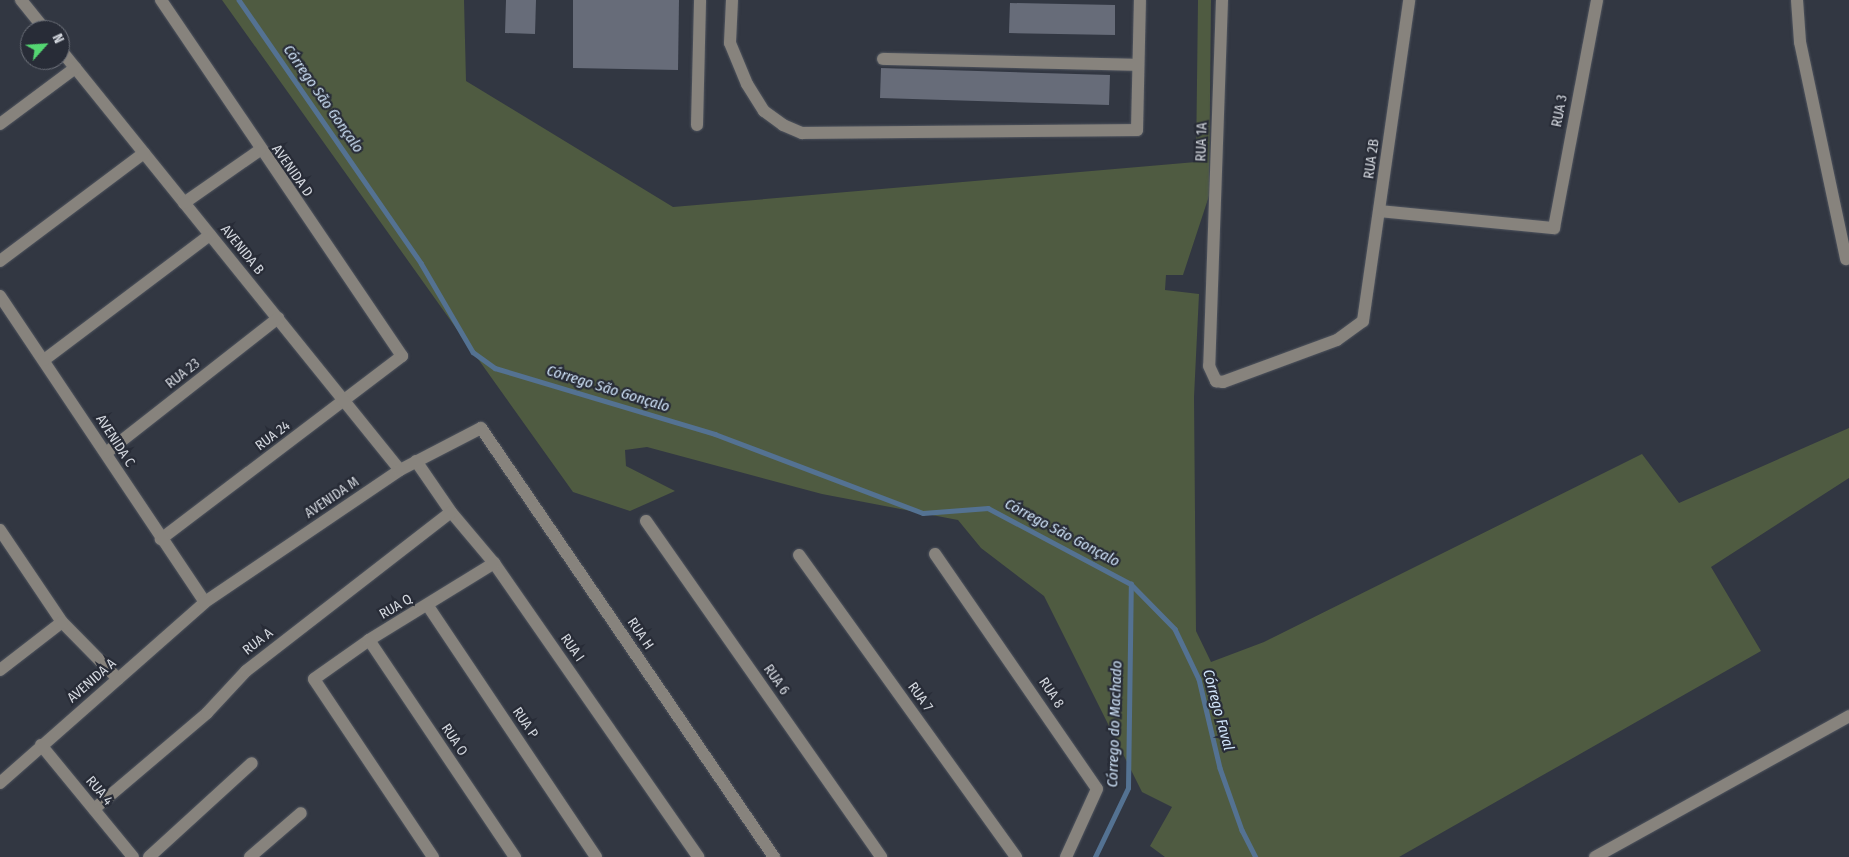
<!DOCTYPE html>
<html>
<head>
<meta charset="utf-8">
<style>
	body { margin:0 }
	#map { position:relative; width:1849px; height:857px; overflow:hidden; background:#323742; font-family:"Fira Sans Condensed",sans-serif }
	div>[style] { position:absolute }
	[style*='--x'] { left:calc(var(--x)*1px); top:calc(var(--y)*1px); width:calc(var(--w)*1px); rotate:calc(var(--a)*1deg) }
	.green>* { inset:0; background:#4f5b41 }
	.stream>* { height:4.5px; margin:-2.25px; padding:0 2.25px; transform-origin:2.25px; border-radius:2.25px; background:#547292 }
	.building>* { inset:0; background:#676c79 }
	.roads { filter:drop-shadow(0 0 1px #4f545e) drop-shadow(0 0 1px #4f545e) }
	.minor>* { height:12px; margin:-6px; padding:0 6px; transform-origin:6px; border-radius:6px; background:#87837d }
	span { translate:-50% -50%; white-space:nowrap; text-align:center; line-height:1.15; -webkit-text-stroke:4.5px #282c37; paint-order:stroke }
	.street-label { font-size:14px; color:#d4d8df }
	.water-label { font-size:15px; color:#d1e5fb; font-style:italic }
	.north { position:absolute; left:20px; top:20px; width:50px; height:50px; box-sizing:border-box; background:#282c37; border:1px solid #6d717a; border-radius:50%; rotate:64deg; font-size:14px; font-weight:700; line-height:20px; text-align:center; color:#d4d8df }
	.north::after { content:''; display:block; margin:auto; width:18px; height:22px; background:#54d672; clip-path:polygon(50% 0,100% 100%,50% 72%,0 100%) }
</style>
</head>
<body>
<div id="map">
	<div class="green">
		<i style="clip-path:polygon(222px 0,464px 0,466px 81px,673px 207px,1196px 162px,1198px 0,1211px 0,1209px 196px,1183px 275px,1166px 275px,1165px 290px,1199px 294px,1194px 397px,1196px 631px,1211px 662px,1264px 642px,1642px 454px,1679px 503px,1849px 428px,1849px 478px,1711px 567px,1761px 651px,1399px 857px,1165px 857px,1150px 846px,1172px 807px,1142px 792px,1044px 596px,981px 548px,958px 520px,822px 494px,647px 447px,625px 450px,626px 466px,675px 491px,630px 511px,573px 492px)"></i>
	</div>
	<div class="stream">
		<i style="--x:239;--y:0;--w:320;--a:55.3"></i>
		<i style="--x:421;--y:263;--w:103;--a:59.7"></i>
		<i style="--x:473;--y:352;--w:27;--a:36"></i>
		<i style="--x:495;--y:368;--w:230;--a:16.7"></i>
		<i style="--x:715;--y:434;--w:222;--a:20.8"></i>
		<i style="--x:923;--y:513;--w:65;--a:-4.4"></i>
		<i style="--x:988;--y:508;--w:162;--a:28"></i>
		<i style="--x:1131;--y:584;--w:63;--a:45.6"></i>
		<i style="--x:1175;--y:629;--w:55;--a:64.4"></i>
		<i style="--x:1199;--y:679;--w:91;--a:76.7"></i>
		<i style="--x:1220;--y:768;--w:66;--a:70.5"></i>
		<i style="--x:1242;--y:830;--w:30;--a:63"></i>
		<i style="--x:1095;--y:857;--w:76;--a:-64.4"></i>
		<i style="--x:1128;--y:788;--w:204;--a:-89.2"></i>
	</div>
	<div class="building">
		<i style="clip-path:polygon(506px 0,536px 0,535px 34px,505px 33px)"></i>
		<i style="clip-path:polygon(573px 0,679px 0,678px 70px,573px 68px)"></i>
		<i style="clip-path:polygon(1010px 3px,1115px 5px,1115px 35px,1009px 33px)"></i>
		<i style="clip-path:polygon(881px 68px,1110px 75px,1109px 105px,880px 98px)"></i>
	</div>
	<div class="roads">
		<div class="minor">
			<i style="--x:21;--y:0;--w:38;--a:51"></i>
			<i style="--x:161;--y:0;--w:430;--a:55.9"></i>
			<i style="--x:402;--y:356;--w:303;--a:142.8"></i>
			<i style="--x:732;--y:0;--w:43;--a:92.7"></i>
			<i style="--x:730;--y:43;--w:44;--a:67.5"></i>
			<i style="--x:747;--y:84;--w:32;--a:58"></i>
			<i style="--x:764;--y:111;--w:24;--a:36"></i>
			<i style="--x:783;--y:125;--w:21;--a:23"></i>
			<i style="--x:802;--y:133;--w:335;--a:-0.5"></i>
			<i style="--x:1137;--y:130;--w:130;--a:-88.7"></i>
			<i style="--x:1222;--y:0;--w:366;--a:92"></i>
			<i style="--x:1209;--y:366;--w:17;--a:65"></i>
			<i style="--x:1216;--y:381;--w:7;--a:8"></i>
			<i style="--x:1223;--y:382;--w:121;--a:-20.2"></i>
			<i style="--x:1337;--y:340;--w:32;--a:-36"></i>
			<i style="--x:1363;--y:321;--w:324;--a:-81.8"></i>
			<i style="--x:1797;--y:0;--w:42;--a:85.9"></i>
			<i style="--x:1800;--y:42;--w:222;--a:78"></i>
			<i style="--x:60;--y:49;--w:541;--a:51.08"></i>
			<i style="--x:883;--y:59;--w:255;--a:1.3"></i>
			<i style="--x:0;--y:124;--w:94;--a:-36.7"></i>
			<i style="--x:697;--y:125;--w:125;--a:-88.6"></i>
			<i style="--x:184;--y:203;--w:93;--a:-34.9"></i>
			<i style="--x:1380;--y:211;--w:175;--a:5.6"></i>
			<i style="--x:1554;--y:228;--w:232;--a:-79.3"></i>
			<i style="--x:0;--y:261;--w:180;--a:-36.9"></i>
			<i style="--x:0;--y:296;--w:368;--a:56.2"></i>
			<i style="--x:44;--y:360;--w:208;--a:-37"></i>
			<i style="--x:106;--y:453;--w:219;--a:-38.1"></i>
			<i style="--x:416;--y:461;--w:62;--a:55.5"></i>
			<i style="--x:451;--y:512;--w:67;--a:49.9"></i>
			<i style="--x:494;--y:563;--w:358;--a:55.2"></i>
			<i style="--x:646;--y:521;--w:410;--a:55"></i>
			<i style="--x:0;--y:530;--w:111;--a:56"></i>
			<i style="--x:62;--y:622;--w:80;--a:45.5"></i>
			<i style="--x:935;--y:554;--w:285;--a:55.4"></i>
			<i style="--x:1097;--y:789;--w:75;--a:114.5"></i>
			<i style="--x:799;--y:555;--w:372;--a:54.3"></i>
			<i style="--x:428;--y:606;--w:302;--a:56.2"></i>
			<i style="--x:369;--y:640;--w:262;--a:56.1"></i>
			<i style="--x:0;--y:670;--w:78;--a:-37.7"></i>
			<i style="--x:41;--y:745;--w:145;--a:50.6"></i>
			<i style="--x:0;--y:783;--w:273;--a:-41.4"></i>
			<i style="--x:205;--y:602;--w:235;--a:-34.1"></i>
			<i style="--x:400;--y:470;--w:91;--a:-27.4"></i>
			<i style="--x:481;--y:428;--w:520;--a:55.67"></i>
			<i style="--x:94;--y:809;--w:148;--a:-40.3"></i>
			<i style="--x:207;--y:713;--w:57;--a:-47.1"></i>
			<i style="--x:246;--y:671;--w:259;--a:-37.8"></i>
			<i style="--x:149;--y:857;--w:139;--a:-42.4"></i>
			<i style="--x:250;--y:857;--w:67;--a:-40.8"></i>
			<i style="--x:433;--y:857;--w:214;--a:-123.8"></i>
			<i style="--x:314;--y:679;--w:67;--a:-35.3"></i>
			<i style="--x:369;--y:640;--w:147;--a:-31.6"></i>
			<i style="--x:1595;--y:857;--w:291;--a:-29"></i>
		</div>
	</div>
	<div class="street-label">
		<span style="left:1560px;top:111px;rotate:-79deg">RUA 3</span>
		<span style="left:1202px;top:142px;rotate:-88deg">RUA 1A</span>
		<span style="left:1372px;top:159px;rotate:-82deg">RUA 2B</span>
		<span style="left:292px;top:171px;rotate:55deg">AVENIDA D</span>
		<span style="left:242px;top:250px;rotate:51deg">AVENIDA B</span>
		<span style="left:183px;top:374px;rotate:-38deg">RUA 23</span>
		<span style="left:273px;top:436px;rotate:-37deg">RUA 24</span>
		<span style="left:115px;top:441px;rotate:57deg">AVENIDA C</span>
		<span style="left:332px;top:498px;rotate:-34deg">AVENIDA M</span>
		<span style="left:396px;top:607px;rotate:-30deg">RUA Q</span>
		<span style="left:640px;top:634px;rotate:56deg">RUA H</span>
		<span style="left:258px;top:642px;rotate:-38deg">RUA A</span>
		<span style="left:572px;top:648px;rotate:55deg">RUA I</span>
		<span style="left:776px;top:680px;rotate:55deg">RUA 6</span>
		<span style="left:92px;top:681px;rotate:-41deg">AVENIDA A</span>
		<span style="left:1051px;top:693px;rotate:56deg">RUA 8</span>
		<span style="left:920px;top:697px;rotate:54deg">RUA 7</span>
		<span style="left:525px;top:723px;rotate:56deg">RUA P</span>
		<span style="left:454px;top:740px;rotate:56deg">RUA O</span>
		<span style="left:99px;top:791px;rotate:50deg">RUA 4</span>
	</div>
	<div class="water-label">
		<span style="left:323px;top:99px;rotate:55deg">Córrego São Gonçalo</span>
		<span style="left:608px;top:389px;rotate:17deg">Córrego São Gonçalo</span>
		<span style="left:1062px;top:533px;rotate:28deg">Córrego São Gonçalo</span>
		<span style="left:1218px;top:710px;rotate:75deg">Córrego Faval</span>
		<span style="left:1115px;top:724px;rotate:-88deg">Córrego do Machado</span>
	</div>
	<div class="north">N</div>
</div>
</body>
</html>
